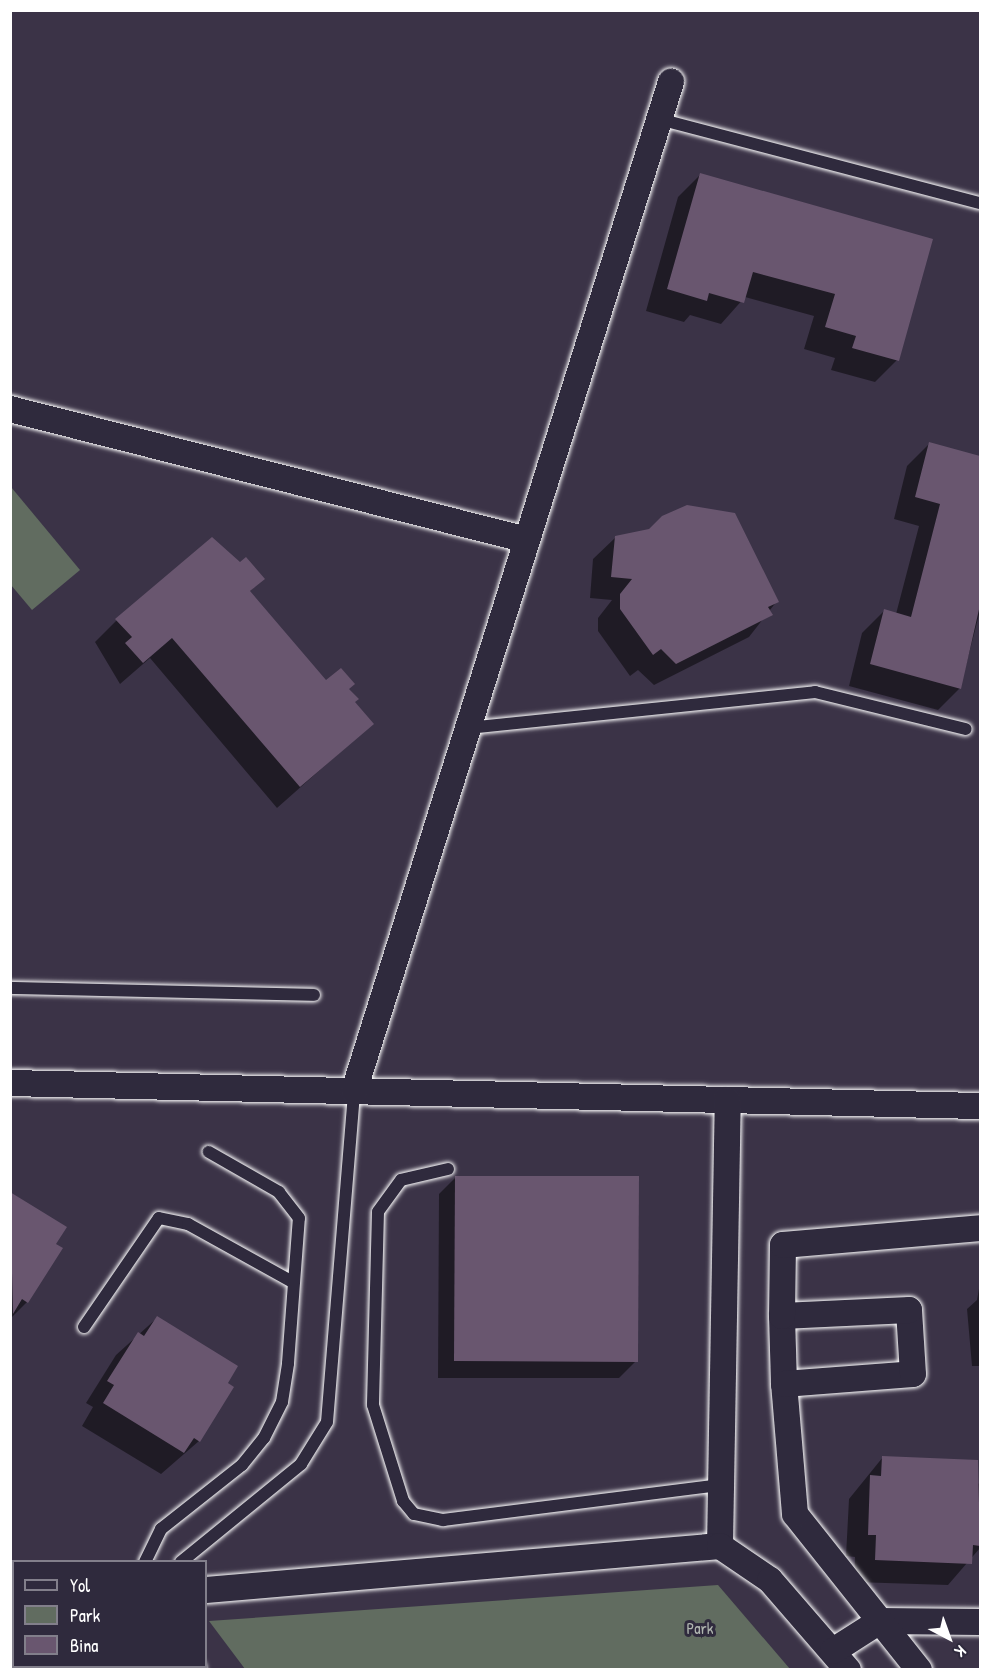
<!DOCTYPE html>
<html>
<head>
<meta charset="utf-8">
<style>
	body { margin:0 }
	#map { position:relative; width:991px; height:1680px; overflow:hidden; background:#3b3347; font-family:"Patrick Hand",sans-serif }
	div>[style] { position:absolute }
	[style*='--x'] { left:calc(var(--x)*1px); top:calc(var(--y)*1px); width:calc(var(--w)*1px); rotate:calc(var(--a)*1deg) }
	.green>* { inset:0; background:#616c60 }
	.shadow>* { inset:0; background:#0007 }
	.building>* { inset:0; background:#69566f }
	.roads { filter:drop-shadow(0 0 2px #fff) drop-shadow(0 0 2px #fff) }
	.lane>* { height:12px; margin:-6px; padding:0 6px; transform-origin:6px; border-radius:6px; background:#2f2a3d }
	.street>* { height:26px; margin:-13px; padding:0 13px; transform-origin:13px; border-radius:13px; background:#2f2a3d }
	span { translate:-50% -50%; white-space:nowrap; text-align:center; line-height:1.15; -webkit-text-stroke:6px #2f2a3d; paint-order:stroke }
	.park-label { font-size:16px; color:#b0b6b0 }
	.frame { position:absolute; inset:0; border:12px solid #fff; pointer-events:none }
	.legend { position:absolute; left:12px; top:1560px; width:195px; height:108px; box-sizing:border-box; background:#2f2a3d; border:2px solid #827f8b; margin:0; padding:8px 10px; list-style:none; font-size:18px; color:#fff }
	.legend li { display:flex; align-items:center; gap:12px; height:30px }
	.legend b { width:30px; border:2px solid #827f8b }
	.north { position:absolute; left:919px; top:1608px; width:60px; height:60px; -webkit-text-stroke:4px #2f2a3d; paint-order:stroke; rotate:139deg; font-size:16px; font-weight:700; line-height:24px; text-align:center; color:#fff }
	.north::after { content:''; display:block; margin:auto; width:21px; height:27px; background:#fff; clip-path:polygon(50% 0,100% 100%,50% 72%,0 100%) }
</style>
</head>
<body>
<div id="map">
	<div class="green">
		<i style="clip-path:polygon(11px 487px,80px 570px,32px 610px,11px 585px)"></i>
		<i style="clip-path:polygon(718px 1585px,790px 1669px,245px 1669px,209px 1621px)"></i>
	</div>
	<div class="shadow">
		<i style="clip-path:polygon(700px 175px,931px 240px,897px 360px,875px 382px,831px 370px,835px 358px,804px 349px,814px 316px,745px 297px,721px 324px,690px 315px,684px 322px,646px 311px,678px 197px)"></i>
		<i style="clip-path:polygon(929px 444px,980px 457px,980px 611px,960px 688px,938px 710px,849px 686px,862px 633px,884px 611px,896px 614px,919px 526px,894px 519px,907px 466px)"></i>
		<i style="clip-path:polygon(616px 537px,777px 601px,749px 637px,654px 685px,638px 670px,630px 676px,598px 631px,598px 618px,612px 600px,590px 598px,593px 559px)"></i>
		<i style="clip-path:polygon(240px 564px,263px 579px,249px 592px,326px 682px,372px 724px,277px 808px,150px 658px,120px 684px,95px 642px,117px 620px)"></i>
		<i style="clip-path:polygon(456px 1177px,636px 1361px,619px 1378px,438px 1378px,439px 1194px)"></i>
		<i style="clip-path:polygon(10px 1194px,54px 1244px,27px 1302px,10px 1319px)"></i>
		<i style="clip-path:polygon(980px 1283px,980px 1366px,972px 1366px,967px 1309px,977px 1300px)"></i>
		<i style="clip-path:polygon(157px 1318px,232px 1387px,199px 1441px,161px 1474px,82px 1426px,93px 1407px,86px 1403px,116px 1355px)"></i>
		<i style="clip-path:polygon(883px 1457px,980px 1484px,980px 1548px,948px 1585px,854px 1582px,855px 1557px,846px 1556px,849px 1499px)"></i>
		<i style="clip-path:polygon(34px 1666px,71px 1670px,13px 1670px)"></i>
	</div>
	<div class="building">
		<i style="clip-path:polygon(700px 173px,933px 239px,899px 361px,852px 348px,856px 336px,825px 327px,835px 294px,753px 272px,744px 303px,709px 293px,707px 301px,667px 289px)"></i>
		<i style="clip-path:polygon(929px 442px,980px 456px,980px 605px,961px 689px,870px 664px,884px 609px,911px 617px,940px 504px,915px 497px)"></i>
		<i style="clip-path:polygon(687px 505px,735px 513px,779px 602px,768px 607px,773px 615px,676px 664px,661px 649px,653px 655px,620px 609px,620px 594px,632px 579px,611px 577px,615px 536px,649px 529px,662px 516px)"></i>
		<i style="clip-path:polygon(212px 537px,240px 562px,246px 557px,265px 579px,250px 591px,326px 680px,341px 668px,355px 684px,349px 689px,359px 699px,355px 702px,374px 724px,300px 787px,172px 638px,143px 663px,125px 643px,132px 637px,115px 619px)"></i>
		<i style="clip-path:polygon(455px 1176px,639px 1176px,638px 1362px,454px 1361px)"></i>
		<i style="clip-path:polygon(10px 1192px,67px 1227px,56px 1244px,63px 1248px,28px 1303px,22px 1299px,13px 1314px)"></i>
		<i style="clip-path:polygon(157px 1316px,238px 1366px,228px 1383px,234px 1387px,200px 1442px,194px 1438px,184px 1453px,103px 1403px,114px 1385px,107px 1381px,138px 1332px,144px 1336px)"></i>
		<i style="clip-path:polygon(882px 1456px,978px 1460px,980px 1546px,973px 1545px,972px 1564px,875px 1560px,876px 1535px,868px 1535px,870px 1475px,881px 1476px)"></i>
		<i style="clip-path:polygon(72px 1666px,72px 1670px,13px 1667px,21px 1666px)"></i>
	</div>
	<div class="roads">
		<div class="lane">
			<i style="--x:659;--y:119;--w:332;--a:14.7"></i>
			<i style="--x:468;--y:728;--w:349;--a:-5.9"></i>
			<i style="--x:815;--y:692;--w:155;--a:13.8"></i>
			<i style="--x:10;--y:988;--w:304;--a:1.3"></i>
			<i style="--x:448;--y:1169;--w:48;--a:166.8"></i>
			<i style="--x:401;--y:1180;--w:39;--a:126"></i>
			<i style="--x:378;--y:1212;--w:193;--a:91.5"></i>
			<i style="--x:373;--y:1405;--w:101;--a:72.6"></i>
			<i style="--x:403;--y:1501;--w:17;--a:50"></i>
			<i style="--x:414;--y:1514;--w:30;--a:12"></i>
			<i style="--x:443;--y:1520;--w:278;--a:-7.2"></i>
			<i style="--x:84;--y:1327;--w:132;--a:-55.5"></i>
			<i style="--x:159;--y:1218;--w:30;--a:12"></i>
			<i style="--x:188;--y:1224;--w:118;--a:29"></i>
			<i style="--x:145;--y:1562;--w:37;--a:-64"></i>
			<i style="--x:161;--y:1529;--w:103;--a:-38.3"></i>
			<i style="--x:242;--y:1465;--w:35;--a:-51"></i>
			<i style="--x:264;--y:1438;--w:40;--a:-63.4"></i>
			<i style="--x:282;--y:1402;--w:39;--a:-81"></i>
			<i style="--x:288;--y:1363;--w:145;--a:-85.7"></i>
			<i style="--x:299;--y:1218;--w:33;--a:-128"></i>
			<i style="--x:279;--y:1192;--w:81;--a:-150.3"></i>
			<i style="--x:181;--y:1562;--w:155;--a:-39.2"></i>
			<i style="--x:301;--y:1464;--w:49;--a:-58.2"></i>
			<i style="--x:327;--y:1422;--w:332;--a:-85.3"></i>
			<i style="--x:199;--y:1666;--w:4;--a:76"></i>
		</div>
		<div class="street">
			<i style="--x:10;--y:409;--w:533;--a:14.22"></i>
			<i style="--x:10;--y:1083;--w:970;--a:1.36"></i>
			<i style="--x:354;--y:1091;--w:1058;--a:-72.56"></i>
			<i style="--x:782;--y:1316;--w:68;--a:88.3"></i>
			<i style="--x:720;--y:1546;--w:446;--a:-89"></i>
			<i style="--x:206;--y:1590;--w:516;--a:-4.89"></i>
			<i style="--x:720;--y:1546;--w:60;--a:34.2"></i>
			<i style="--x:770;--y:1580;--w:119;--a:49.1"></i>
			<i style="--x:10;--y:1606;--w:4;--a:0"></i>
			<i style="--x:833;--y:1651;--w:56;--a:-32.6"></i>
			<i style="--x:880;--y:1621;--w:100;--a:0.6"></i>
			<i style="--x:919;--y:1670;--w:199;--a:-128.5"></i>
			<i style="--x:795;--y:1514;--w:130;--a:-94.8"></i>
			<i style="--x:784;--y:1384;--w:129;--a:-4.4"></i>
			<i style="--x:913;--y:1374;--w:64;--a:-93.6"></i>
			<i style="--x:909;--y:1310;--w:127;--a:177.3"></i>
			<i style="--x:782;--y:1316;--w:71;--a:-89.2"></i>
			<i style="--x:783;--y:1245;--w:198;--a:-4.9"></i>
		</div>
	</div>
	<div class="park-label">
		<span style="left:700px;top:1628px">Park</span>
	</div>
	<div class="frame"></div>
	<ul class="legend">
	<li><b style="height:8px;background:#2f2a3d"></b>Yol</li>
	<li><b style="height:16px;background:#616c60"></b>Park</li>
	<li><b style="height:16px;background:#69566f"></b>Bina</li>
	</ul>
	<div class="north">K</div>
</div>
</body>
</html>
